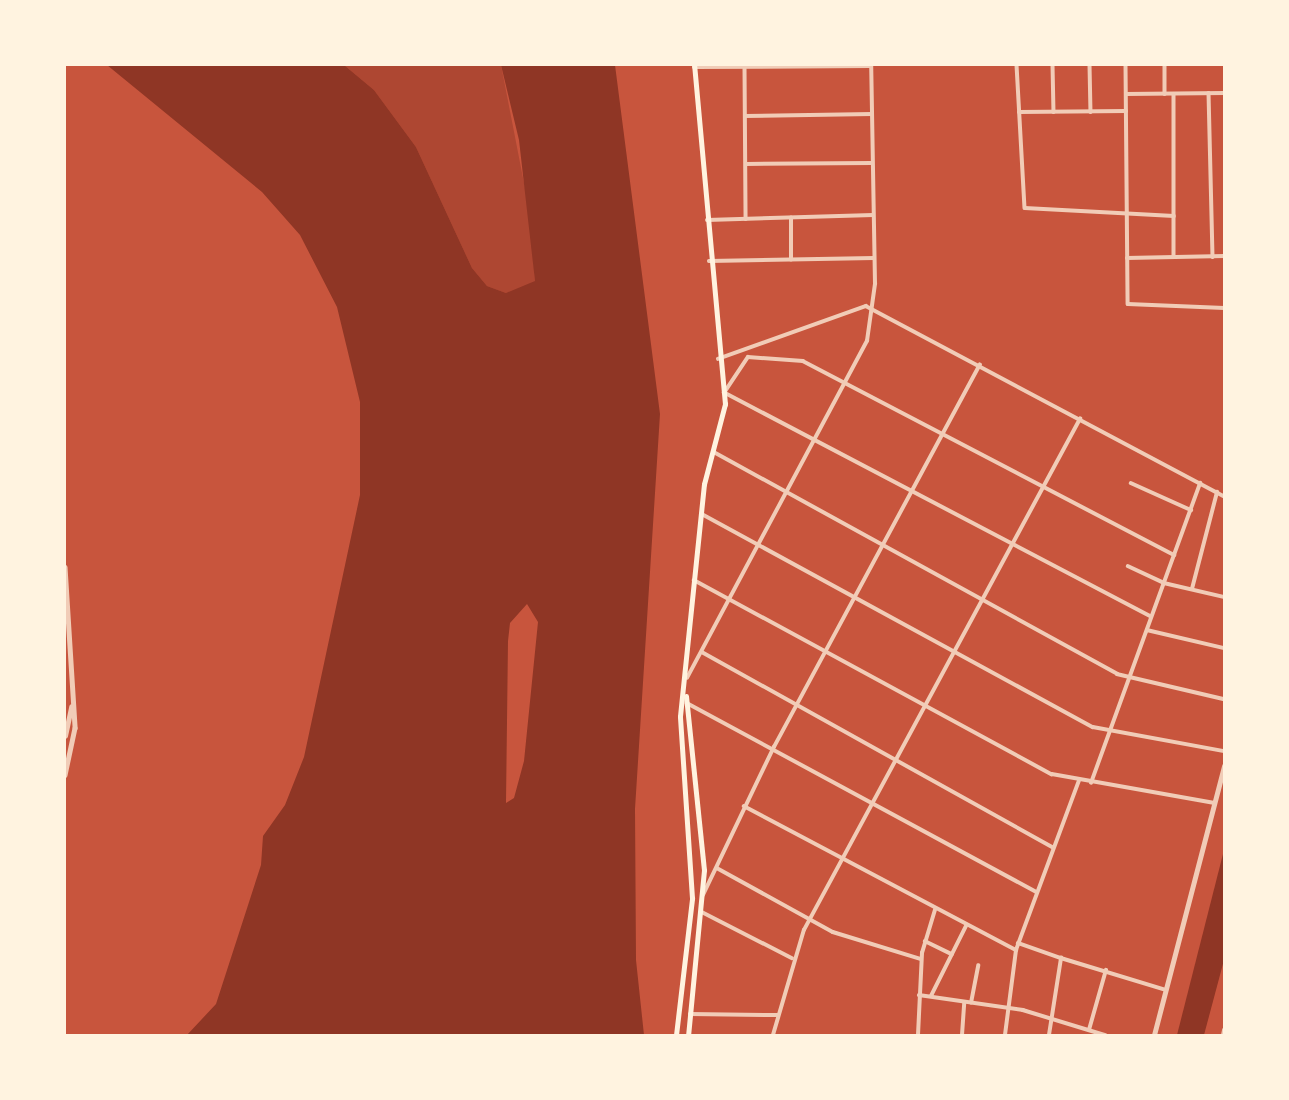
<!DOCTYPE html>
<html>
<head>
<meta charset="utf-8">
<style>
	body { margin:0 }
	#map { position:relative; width:1289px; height:1100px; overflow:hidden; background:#c8553d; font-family:Signika,sans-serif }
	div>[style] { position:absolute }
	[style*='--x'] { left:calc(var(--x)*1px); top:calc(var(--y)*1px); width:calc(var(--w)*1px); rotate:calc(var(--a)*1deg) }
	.green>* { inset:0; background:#ae4732 }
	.water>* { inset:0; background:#8f3625 }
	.minor>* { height:3.5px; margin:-1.75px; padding:0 1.75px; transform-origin:1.75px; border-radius:1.75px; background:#f1ccb7 }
	.tertiary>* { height:4.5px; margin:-2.25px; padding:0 2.25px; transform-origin:2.25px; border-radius:2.25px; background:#f1ccb7 }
	.secondary>* { height:5px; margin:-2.5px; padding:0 2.5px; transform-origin:2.5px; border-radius:2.5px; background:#fff3e0 }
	span { translate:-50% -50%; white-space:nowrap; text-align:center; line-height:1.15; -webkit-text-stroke:5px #fff3e0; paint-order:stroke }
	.frame { position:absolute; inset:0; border:66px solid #fff3e0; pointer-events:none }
</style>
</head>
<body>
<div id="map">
	<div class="green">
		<i style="clip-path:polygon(344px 65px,501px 65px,530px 214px,535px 281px,530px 288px,506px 293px,487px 286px,472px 268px,416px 147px,374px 90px)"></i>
	</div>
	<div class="water">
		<i style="clip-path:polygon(evenodd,107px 65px,344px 65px,374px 90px,416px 147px,472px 268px,487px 286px,506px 293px,535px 281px,519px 140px,501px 65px,615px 65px,660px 414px,635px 809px,636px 960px,644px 1035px,187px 1035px,216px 1004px,261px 865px,263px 836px,285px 805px,304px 757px,360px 495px,360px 402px,337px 307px,300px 235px,262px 192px,107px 65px,527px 604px,538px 622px,524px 761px,514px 798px,506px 803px,508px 641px,510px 623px,527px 604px)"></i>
		<i style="clip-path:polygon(1224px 850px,1224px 960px,1204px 1035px,1177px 1035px)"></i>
	</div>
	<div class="minor">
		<i style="--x:1017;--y:65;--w:143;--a:86.8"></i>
		<i style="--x:1025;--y:208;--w:149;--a:3.1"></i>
		<i style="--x:1053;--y:65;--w:47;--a:88.8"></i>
		<i style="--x:1090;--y:65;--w:47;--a:88.8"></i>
		<i style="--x:1126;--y:65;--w:239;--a:89.5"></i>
		<i style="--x:1128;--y:304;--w:96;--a:2.4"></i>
		<i style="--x:1165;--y:65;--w:29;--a:90"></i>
		<i style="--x:694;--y:67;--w:176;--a:-0.3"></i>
		<i style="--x:745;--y:67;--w:152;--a:89.6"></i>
		<i style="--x:1209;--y:93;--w:164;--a:88.6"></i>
		<i style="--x:1126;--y:94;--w:98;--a:-0.6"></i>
		<i style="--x:1174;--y:94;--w:163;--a:90"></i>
		<i style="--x:1019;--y:112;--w:107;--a:-0.5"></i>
		<i style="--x:745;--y:116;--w:127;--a:-0.9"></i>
		<i style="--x:746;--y:164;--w:126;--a:-0.5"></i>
		<i style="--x:707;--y:220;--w:166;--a:-1.7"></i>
		<i style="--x:1127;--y:258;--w:97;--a:-1.2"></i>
		<i style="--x:791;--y:260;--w:42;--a:-90"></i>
		<i style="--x:709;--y:261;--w:165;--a:-1"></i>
		<i style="--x:718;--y:359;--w:157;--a:-19.7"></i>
		<i style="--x:866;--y:306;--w:405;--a:28"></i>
		<i style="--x:714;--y:452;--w:460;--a:28.8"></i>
		<i style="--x:1117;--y:674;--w:110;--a:13.2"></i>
		<i style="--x:1131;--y:483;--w:66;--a:24.2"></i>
		<i style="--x:702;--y:514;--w:445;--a:28.6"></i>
		<i style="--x:1093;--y:727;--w:133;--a:10.4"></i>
		<i style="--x:1128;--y:566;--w:40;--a:25"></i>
		<i style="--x:1164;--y:583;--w:62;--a:13.1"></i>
		<i style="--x:694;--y:580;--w:407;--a:28.5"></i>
		<i style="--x:1052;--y:774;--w:165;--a:10.1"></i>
		<i style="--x:1192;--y:589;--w:100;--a:-75.5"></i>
		<i style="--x:1151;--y:617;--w:482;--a:-152.3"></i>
		<i style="--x:724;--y:393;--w:43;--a:-56.3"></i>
		<i style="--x:748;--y:357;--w:55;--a:4.2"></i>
		<i style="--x:803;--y:361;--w:419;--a:27.6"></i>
		<i style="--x:1147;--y:630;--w:79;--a:13.2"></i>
		<i style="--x:702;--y:652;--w:401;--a:29.1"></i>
		<i style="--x:687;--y:678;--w:382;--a:-61.9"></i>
		<i style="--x:867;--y:341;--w:58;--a:-82"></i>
		<i style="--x:875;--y:284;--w:219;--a:-91"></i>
		<i style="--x:687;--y:703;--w:396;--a:28.4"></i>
		<i style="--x:1091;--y:783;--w:319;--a:-70"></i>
		<i style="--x:744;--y:806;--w:308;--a:27.9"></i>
		<i style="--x:717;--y:868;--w:132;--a:28.9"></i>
		<i style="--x:833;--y:932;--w:92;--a:17.1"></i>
		<i style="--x:703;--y:895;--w:164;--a:-64.4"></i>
		<i style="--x:774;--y:747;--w:434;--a:-61.7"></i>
		<i style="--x:702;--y:912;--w:101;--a:27.1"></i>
		<i style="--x:925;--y:941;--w:30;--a:26"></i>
		<i style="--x:1018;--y:943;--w:46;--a:19.2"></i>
		<i style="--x:919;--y:995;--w:105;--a:8.2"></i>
		<i style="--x:1023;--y:1010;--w:86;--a:17"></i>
		<i style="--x:931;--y:996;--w:78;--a:-63.4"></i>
		<i style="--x:971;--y:1003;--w:38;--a:-79"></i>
		<i style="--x:690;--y:1014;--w:88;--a:0.7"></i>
		<i style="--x:1089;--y:1030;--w:62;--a:-74.2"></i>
		<i style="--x:773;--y:1035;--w:109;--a:-73.6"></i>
		<i style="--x:804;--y:930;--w:581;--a:-61.63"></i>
		<i style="--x:918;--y:1035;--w:82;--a:-87.2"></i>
		<i style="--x:922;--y:953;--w:45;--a:-73.2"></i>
		<i style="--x:962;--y:1035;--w:32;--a:-86"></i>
		<i style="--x:1005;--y:1035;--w:86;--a:-82.6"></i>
		<i style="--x:1016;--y:950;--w:180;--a:-69.6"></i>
		<i style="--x:1049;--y:1035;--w:78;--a:-81.1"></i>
		<i style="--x:1061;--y:958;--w:110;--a:16.9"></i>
	</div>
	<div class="tertiary">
		<i style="--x:65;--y:567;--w:161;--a:86.4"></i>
		<i style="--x:75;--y:728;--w:48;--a:102"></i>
		<i style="--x:65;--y:736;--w:30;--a:-78"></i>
		<i style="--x:1154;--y:1035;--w:278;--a:-75.4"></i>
		<i style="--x:1223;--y:1035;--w:5;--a:-79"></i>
	</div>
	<div class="secondary">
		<i style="--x:686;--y:696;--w:175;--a:84.1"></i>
		<i style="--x:704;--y:870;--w:166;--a:95.5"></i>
		<i style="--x:676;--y:1035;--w:138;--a:-83.3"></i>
		<i style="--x:692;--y:898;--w:182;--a:-93.8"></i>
		<i style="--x:680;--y:716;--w:233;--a:-84.1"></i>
		<i style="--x:704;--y:484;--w:83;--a:-75.3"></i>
		<i style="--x:725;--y:404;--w:340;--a:-95.2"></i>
	</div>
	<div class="frame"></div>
</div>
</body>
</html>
